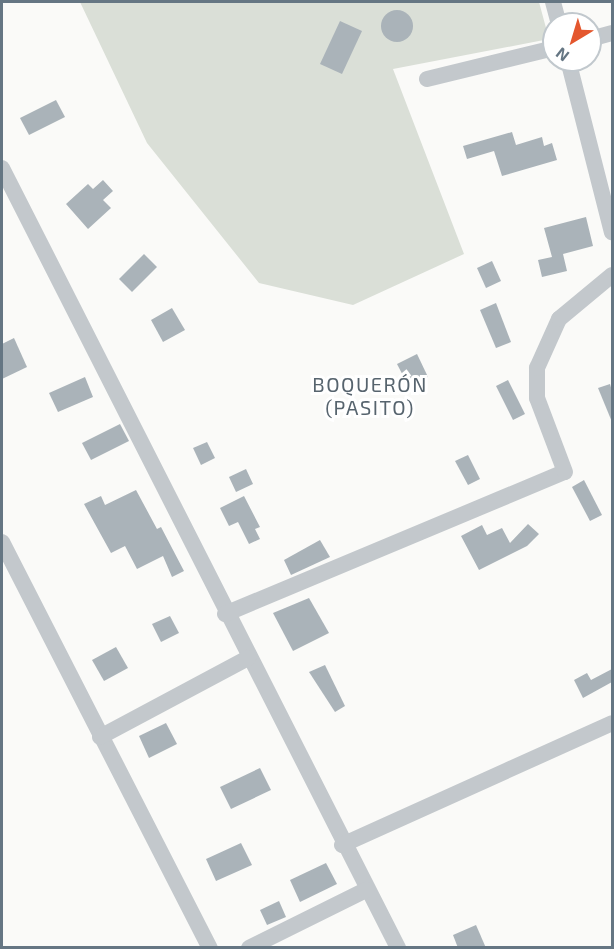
<!DOCTYPE html>
<html>
<head>
<meta charset="utf-8">
<style>
	body { margin:0 }
	#map { position:relative; width:614px; height:949px; overflow:hidden; background:#fafaf8; font-family:"Exo 2",sans-serif }
	div>[style] { position:absolute }
	[style*='--x'] { left:calc(var(--x)*1px); top:calc(var(--y)*1px); width:calc(var(--w)*1px); rotate:calc(var(--a)*1deg) }
	.green>* { inset:0; background:#dadfd7 }
	.building>* { inset:0; background:#aab3b9 }
	.round { border-radius:50% }
	.minor>* { height:16px; margin:-8px; padding:0 8px; transform-origin:8px; border-radius:8px; background:#c3c8cc }
	span { translate:-50% -50%; white-space:nowrap; text-align:center; line-height:1.15; -webkit-text-stroke:6px #fff; paint-order:stroke }
	.neighbourhood-label { font-size:20px; color:#57646e; letter-spacing:1.5px }
	.frame { position:absolute; inset:0; border:3px solid #657683; pointer-events:none }
	.north { position:absolute; left:542px; top:12px; width:60px; height:60px; box-sizing:border-box; background:#fff; border:2px solid #c1c8cd; border-radius:50%; rotate:218deg; font-size:16px; font-weight:700; line-height:24px; text-align:center; color:#657683 }
	.north::after { content:''; display:block; margin:auto; width:21px; height:27px; background:#e4572e; clip-path:polygon(50% 0,100% 100%,50% 72%,0 100%) }
</style>
</head>
<body>
<div id="map">
	<div class="green">
		<i style="clip-path:polygon(80px 2px,539px 2px,549px 39px,393px 69px,464px 254px,353px 305px,259px 283px,147px 143px)"></i>
	</div>
	<div class="building">
		<i class="round" style="left:381px;top:10px;width:32px;height:32px"></i>
		<i style="clip-path:polygon(340px 21px,362px 31px,342px 74px,320px 64px)"></i>
		<i style="clip-path:polygon(56px 100px,65px 117px,29px 135px,20px 118px)"></i>
		<i style="clip-path:polygon(512px 132px,516px 145px,542px 137px,544px 146px,552px 143px,557px 160px,502px 176px,494px 151px,467px 159px,463px 146px)"></i>
		<i style="clip-path:polygon(103px 180px,113px 191px,103px 200px,111px 208px,88px 229px,66px 204px,88px 184px,93px 189px)"></i>
		<i style="clip-path:polygon(586px 217px,593px 246px,563px 254px,567px 271px,542px 277px,538px 260px,552px 257px,544px 228px)"></i>
		<i style="clip-path:polygon(144px 254px,157px 267px,132px 292px,119px 279px)"></i>
		<i style="clip-path:polygon(492px 261px,501px 281px,486px 288px,477px 268px)"></i>
		<i style="clip-path:polygon(496px 303px,511px 342px,496px 348px,480px 310px)"></i>
		<i style="clip-path:polygon(172px 308px,185px 330px,163px 342px,151px 320px)"></i>
		<i style="clip-path:polygon(14px 338px,27px 367px,2px 379px,2px 344px)"></i>
		<i style="clip-path:polygon(417px 354px,428px 377px,409px 387px,397px 364px)"></i>
		<i style="clip-path:polygon(85px 377px,93px 397px,58px 412px,49px 393px)"></i>
		<i style="clip-path:polygon(508px 380px,525px 414px,513px 420px,496px 386px)"></i>
		<i style="clip-path:polygon(610px 384px,612px 391px,612px 422px,598px 388px)"></i>
		<i style="clip-path:polygon(120px 424px,129px 441px,91px 460px,82px 443px)"></i>
		<i style="clip-path:polygon(207px 442px,215px 458px,201px 465px,193px 448px)"></i>
		<i style="clip-path:polygon(468px 455px,480px 479px,468px 485px,455px 461px)"></i>
		<i style="clip-path:polygon(246px 469px,253px 484px,236px 492px,229px 477px)"></i>
		<i style="clip-path:polygon(584px 480px,602px 515px,590px 521px,572px 487px)"></i>
		<i style="clip-path:polygon(136px 490px,157px 529px,161px 527px,184px 571px,172px 577px,163px 556px,137px 569px,125px 546px,111px 553px,84px 504px,101px 496px,105px 505px)"></i>
		<i style="clip-path:polygon(244px 496px,260px 527px,255px 529px,260px 539px,249px 544px,238px 522px,229px 526px,220px 508px)"></i>
		<i style="clip-path:polygon(528px 524px,539px 534px,527px 546px,479px 570px,461px 536px,482px 525px,487px 535px,502px 528px,510px 543px)"></i>
		<i style="clip-path:polygon(320px 540px,330px 557px,291px 575px,284px 560px)"></i>
		<i style="clip-path:polygon(309px 598px,329px 633px,293px 651px,273px 613px)"></i>
		<i style="clip-path:polygon(170px 616px,179px 633px,161px 642px,152px 624px)"></i>
		<i style="clip-path:polygon(116px 647px,128px 668px,104px 681px,92px 660px)"></i>
		<i style="clip-path:polygon(325px 665px,345px 706px,335px 712px,309px 672px)"></i>
		<i style="clip-path:polygon(612px 669px,612px 682px,583px 698px,574px 680px,587px 673px,591px 680px)"></i>
		<i style="clip-path:polygon(166px 723px,177px 744px,149px 758px,139px 736px)"></i>
		<i style="clip-path:polygon(260px 768px,271px 790px,231px 809px,220px 787px)"></i>
		<i style="clip-path:polygon(241px 843px,252px 865px,216px 881px,206px 859px)"></i>
		<i style="clip-path:polygon(326px 863px,337px 884px,300px 902px,290px 880px)"></i>
		<i style="clip-path:polygon(279px 901px,286px 917px,267px 925px,260px 910px)"></i>
		<i style="clip-path:polygon(476px 925px,486px 948px,458px 948px,453px 935px)"></i>
	</div>
	<div class="minor">
		<i style="--x:553;--y:2;--w:23;--a:75"></i>
		<i style="--x:590;--y:39;--w:23;--a:-15"></i>
		<i style="--x:568;--y:60;--w:178;--a:75.7"></i>
		<i style="--x:427;--y:79;--w:131;--a:-13.7"></i>
		<i style="--x:2;--y:168;--w:875;--a:63.08"></i>
		<i style="--x:2;--y:542;--w:456;--a:62.9"></i>
		<i style="--x:225;--y:614;--w:368;--a:-22.7"></i>
		<i style="--x:565;--y:472;--w:79;--a:-110.7"></i>
		<i style="--x:537;--y:398;--w:30;--a:-90"></i>
		<i style="--x:537;--y:368;--w:54;--a:-65.8"></i>
		<i style="--x:559;--y:319;--w:69;--a:-39.7"></i>
		<i style="--x:100;--y:737;--w:168;--a:-28.1"></i>
		<i style="--x:342;--y:845;--w:296;--a:-24.3"></i>
		<i style="--x:249;--y:948;--w:131;--a:-26.4"></i>
	</div>
	<div class="neighbourhood-label">
		<span style="left:370px;top:396px">BOQUERÓN<br>(PASITO)</span>
	</div>
	<div class="frame"></div>
	<div class="north">N</div>
</div>
</body>
</html>
